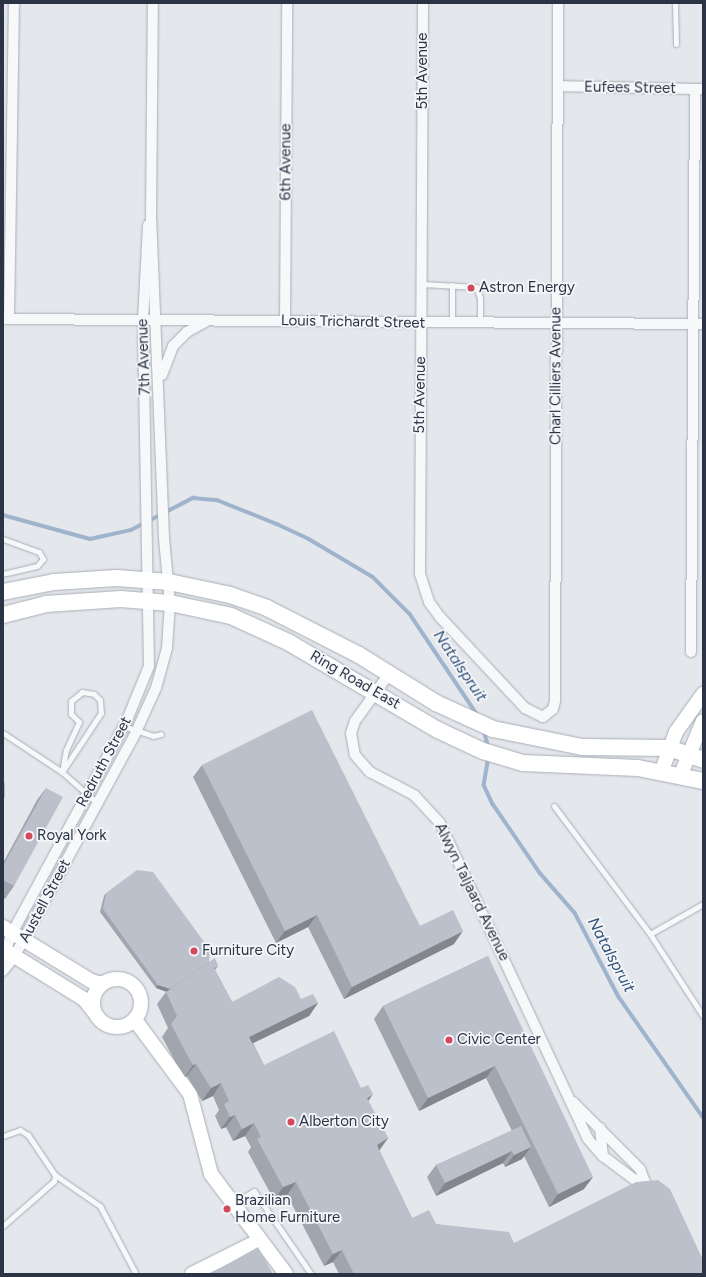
<!DOCTYPE html>
<html>
<head>
<meta charset="utf-8">
<style>
	body { margin:0 }
	#map { position:relative; width:706px; height:1277px; overflow:hidden; background:#e4e7ec; font-family:Figtree,sans-serif }
	div>[style] { position:absolute }
	[style*='--x'] { left:calc(var(--x)*1px); top:calc(var(--y)*1px); width:calc(var(--w)*1px); rotate:calc(var(--a)*1deg) }
	.stream>* { height:3.5px; margin:-1.75px; padding:0 1.75px; transform-origin:1.75px; border-radius:1.75px; background:#9fb4cc }
	.roads { filter:drop-shadow(0 0 1px #a9aeb7) drop-shadow(0 0 1px #a9aeb7) }
	.lane>* { height:5px; margin:-2.5px; padding:0 2.5px; transform-origin:2.5px; border-radius:2.5px; background:#f7f8fa }
	.street>* { height:10px; margin:-5px; padding:0 5px; transform-origin:5px; border-radius:5px; background:#f7f8fa }
	.secondary>* { height:14px; margin:-7px; padding:0 7px; transform-origin:7px; border-radius:7px; background:#fff }
	.secondary>.ring { margin:-7px; padding:0; box-sizing:content-box; background:none; border:14px solid #fff; border-radius:50% }
	.primary>* { height:16px; margin:-8px; padding:0 8px; transform-origin:8px; border-radius:8px; background:#fff }
	.wall>* { inset:0; background:#a1a5ae }
	.shaded-wall>* { inset:0; background:#83868d }
	.building>* { inset:0; background:#bbc0ca }
	.dots>* { width:11px; height:11px; translate:-50% -50%; box-sizing:border-box; border:2px solid #f4f6f9; border-radius:50% }
	span { translate:-50% -50%; white-space:nowrap; text-align:center; line-height:1.15; -webkit-text-stroke:3.5px #f4f6f9; paint-order:stroke }
	.street-label { font-size:15px; color:#2b3445 }
	.poi-label { font-size:15px; color:#2b3445 }
	.left { translate:0 -50%; text-align:left }
	.water-label { font-size:16px; color:#34527a; font-style:italic }
	.frame { position:absolute; inset:0; border:4px solid #2b3445; pointer-events:none }
</style>
</head>
<body>
<div id="map">
	<div class="stream">
		<i style="--x:3;--y:515;--w:90;--a:15.4"></i>
		<i style="--x:90;--y:539;--w:42;--a:-12.4"></i>
		<i style="--x:131;--y:530;--w:70;--a:-27.3"></i>
		<i style="--x:193;--y:498;--w:24;--a:5"></i>
		<i style="--x:217;--y:500;--w:65;--a:21.8"></i>
		<i style="--x:277;--y:524;--w:35;--a:25"></i>
		<i style="--x:309;--y:539;--w:74;--a:30.7"></i>
		<i style="--x:373;--y:577;--w:52;--a:45"></i>
		<i style="--x:410;--y:614;--w:124;--a:56.2"></i>
		<i style="--x:484;--y:730;--w:20;--a:75"></i>
		<i style="--x:489;--y:757;--w:28;--a:100"></i>
		<i style="--x:484;--y:785;--w:21;--a:65"></i>
		<i style="--x:493;--y:804;--w:83;--a:55.7"></i>
		<i style="--x:540;--y:873;--w:53;--a:48.8"></i>
		<i style="--x:575;--y:913;--w:95;--a:62.4"></i>
		<i style="--x:619;--y:997;--w:146;--a:55"></i>
	</div>
	<div class="roads">
		<div class="lane">
			<i style="--x:675;--y:3;--w:41;--a:88.6"></i>
			<i style="--x:422;--y:284;--w:54;--a:3.2"></i>
			<i style="--x:476;--y:287;--w:12;--a:70"></i>
			<i style="--x:480;--y:298;--w:25;--a:90"></i>
			<i style="--x:452;--y:323;--w:38;--a:-90"></i>
			<i style="--x:3;--y:539;--w:38;--a:20"></i>
			<i style="--x:39;--y:552;--w:8;--a:60"></i>
			<i style="--x:43;--y:559;--w:9;--a:131"></i>
			<i style="--x:37;--y:566;--w:35;--a:167"></i>
			<i style="--x:82;--y:692;--w:12;--a:9"></i>
			<i style="--x:94;--y:694;--w:8;--a:45"></i>
			<i style="--x:100;--y:700;--w:13;--a:86"></i>
			<i style="--x:101;--y:713;--w:71;--a:123.5"></i>
			<i style="--x:62;--y:772;--w:22;--a:-80"></i>
			<i style="--x:66;--y:750;--w:31;--a:-65"></i>
			<i style="--x:79;--y:722;--w:11;--a:-135"></i>
			<i style="--x:71;--y:714;--w:13;--a:-90"></i>
			<i style="--x:71;--y:701;--w:14;--a:-39"></i>
			<i style="--x:123;--y:726;--w:32;--a:18"></i>
			<i style="--x:153;--y:736;--w:8;--a:-14"></i>
			<i style="--x:3;--y:733;--w:71;--a:33.5"></i>
			<i style="--x:62;--y:772;--w:47;--a:41.5"></i>
			<i style="--x:554;--y:806;--w:160;--a:53.1"></i>
			<i style="--x:703;--y:904;--w:61;--a:150.5"></i>
			<i style="--x:650;--y:934;--w:98;--a:57.1"></i>
			<i style="--x:3;--y:1136;--w:18;--a:-19"></i>
			<i style="--x:20;--y:1130;--w:9;--a:32"></i>
			<i style="--x:28;--y:1135;--w:48;--a:56"></i>
			<i style="--x:55;--y:1175;--w:6;--a:99"></i>
			<i style="--x:54;--y:1181;--w:68;--a:138.6"></i>
			<i style="--x:55;--y:1175;--w:55;--a:34.6"></i>
			<i style="--x:100;--y:1206;--w:77;--a:62.1"></i>
			<i style="--x:234;--y:1203;--w:23;--a:-31"></i>
			<i style="--x:254;--y:1191;--w:101;--a:55.5"></i>
		</div>
		<div class="street">
			<i style="--x:423;--y:3;--w:571;--a:90.3"></i>
			<i style="--x:420;--y:574;--w:29;--a:72"></i>
			<i style="--x:429;--y:602;--w:19;--a:54"></i>
			<i style="--x:440;--y:617;--w:125;--a:47"></i>
			<i style="--x:525;--y:708;--w:20;--a:27"></i>
			<i style="--x:543;--y:717;--w:13;--a:-39"></i>
			<i style="--x:553;--y:709;--w:8;--a:-76"></i>
			<i style="--x:555;--y:701;--w:698;--a:-89.75"></i>
			<i style="--x:558;--y:86;--w:145;--a:1.2"></i>
			<i style="--x:3;--y:319;--w:700;--a:0.41"></i>
			<i style="--x:9;--y:319;--w:316;--a:-89.1"></i>
			<i style="--x:285;--y:321;--w:318;--a:-89.6"></i>
			<i style="--x:162;--y:375;--w:31;--a:-69"></i>
			<i style="--x:173;--y:346;--w:20;--a:-45"></i>
			<i style="--x:187;--y:332;--w:21;--a:-29"></i>
			<i style="--x:691;--y:652;--w:563;--a:-89.59"></i>
			<i style="--x:389;--y:674;--w:58;--a:125.9"></i>
			<i style="--x:355;--y:721;--w:13;--a:108"></i>
			<i style="--x:351;--y:733;--w:22;--a:80"></i>
			<i style="--x:355;--y:755;--w:23;--a:49"></i>
			<i style="--x:370;--y:772;--w:50;--a:27.6"></i>
			<i style="--x:414;--y:795;--w:38;--a:47"></i>
			<i style="--x:440;--y:823;--w:349;--a:64.9"></i>
			<i style="--x:588;--y:1139;--w:23;--a:49"></i>
			<i style="--x:603;--y:1156;--w:55;--a:36.9"></i>
			<i style="--x:3;--y:958;--w:27;--a:-70"></i>
			<i style="--x:12;--y:933;--w:242;--a:-61.6"></i>
			<i style="--x:127;--y:720;--w:58;--a:-67.8"></i>
			<i style="--x:149;--y:666;--w:345;--a:-91"></i>
			<i style="--x:143;--y:321;--w:96;--a:-87"></i>
			<i style="--x:3;--y:971;--w:18;--a:-52"></i>
			<i style="--x:14;--y:957;--w:256;--a:-61.5"></i>
			<i style="--x:136;--y:732;--w:48;--a:-65.6"></i>
			<i style="--x:156;--y:688;--w:41;--a:-74.6"></i>
			<i style="--x:167;--y:648;--w:45;--a:-86.2"></i>
			<i style="--x:170;--y:603;--w:65;--a:-95.3"></i>
			<i style="--x:164;--y:538;--w:319;--a:-92.3"></i>
			<i style="--x:151;--y:219;--w:216;--a:-89.5"></i>
			<i style="--x:573;--y:1102;--w:95;--a:45"></i>
			<i style="--x:640;--y:1169;--w:25;--a:69"></i>
			<i style="--x:600;--y:1128;--w:28;--a:84"></i>
		</div>
		<div class="secondary">
			<i style="--x:662;--y:770;--w:40;--a:-69.8"></i>
			<i style="--x:676;--y:732;--w:47;--a:-54.6"></i>
			<i style="--x:681;--y:774;--w:57;--a:-67.5"></i>
			<i style="--x:3;--y:927;--w:103;--a:31.5"></i>
			<i style="--x:91;--y:981;--w:11;--a:15"></i>
			<i style="--x:3;--y:949;--w:95;--a:31.7"></i>
			<i style="--x:84;--y:999;--w:16;--a:52"></i>
			<i class="ring" style="left:93px;top:979px;width:34px;height:34px"></i>
			<i style="--x:135;--y:1020;--w:92;--a:53.4"></i>
			<i style="--x:190;--y:1094;--w:83;--a:75.3"></i>
			<i style="--x:211;--y:1174;--w:125;--a:53.1"></i>
			<i style="--x:192;--y:1274;--w:76;--a:-26.6"></i>
		</div>
		<div class="primary">
			<i style="--x:3;--y:592;--w:52;--a:-11.1"></i>
			<i style="--x:54;--y:582;--w:63;--a:-3.6"></i>
			<i style="--x:117;--y:578;--w:52;--a:4.4"></i>
			<i style="--x:169;--y:582;--w:62;--a:12"></i>
			<i style="--x:230;--y:595;--w:39;--a:19"></i>
			<i style="--x:267;--y:608;--w:103;--a:27.1"></i>
			<i style="--x:359;--y:655;--w:91;--a:31.9"></i>
			<i style="--x:436;--y:703;--w:63;--a:24.5"></i>
			<i style="--x:493;--y:729;--w:91;--a:11.4"></i>
			<i style="--x:582;--y:747;--w:87;--a:0.7"></i>
			<i style="--x:669;--y:748;--w:36;--a:19"></i>
			<i style="--x:3;--y:615;--w:44;--a:-14.3"></i>
			<i style="--x:46;--y:604;--w:75;--a:-3.8"></i>
			<i style="--x:121;--y:599;--w:49;--a:4.7"></i>
			<i style="--x:170;--y:603;--w:62;--a:12"></i>
			<i style="--x:231;--y:616;--w:63;--a:24.5"></i>
			<i style="--x:288;--y:642;--w:174;--a:30.4"></i>
			<i style="--x:438;--y:730;--w:50;--a:25"></i>
			<i style="--x:483;--y:751;--w:42;--a:16.7"></i>
			<i style="--x:523;--y:763;--w:115;--a:2.5"></i>
			<i style="--x:638;--y:768;--w:66;--a:11.3"></i>
		</div>
	</div>
	<div class="wall">
		<i style="clip-path:polygon(202px 765px,420px 926px,454px 944px,344px 999px,308px 927px,276px 943px,193px 777px)"></i>
		<i style="clip-path:polygon(46px 788px,14px 886px,5px 899px,3px 897px,3px 863px,37px 800px)"></i>
		<i style="clip-path:polygon(106px 893px,209px 962px,218px 966px,215px 970px,232px 1002px,301px 999px,318px 1003px,309px 1016px,253px 1043px,264px 1065px,361px 1088px,388px 1138px,379px 1150px,412px 1218px,514px 1243px,703px 1274px,339px 1274px,333px 1262px,324px 1266px,287px 1195px,274px 1200px,248px 1152px,251px 1147px,245px 1136px,233px 1141px,226px 1127px,221px 1129px,215px 1116px,219px 1110px,213px 1096px,202px 1101px,187px 1076px,185px 1077px,176px 1063px,162px 1037px,168px 1028px,157px 1004px,166px 992px,156px 988px,100px 912px,104px 896px)"></i>
		<i style="clip-path:polygon(488px 956px,584px 1189px,549px 1207px,524px 1156px,522px 1159px,505px 1167px,503px 1163px,436px 1196px,427px 1177px,436px 1165px,512px 1131px,486px 1078px,419px 1111px,374px 1019px,383px 1006px)"></i>
	</div>
	<div class="shaded-wall">
		<i style="clip-path:polygon(317px 915px,308px 927px,276px 943px,285px 931px)"></i>
		<i style="clip-path:polygon(463px 931px,454px 944px,344px 999px,352px 987px)"></i>
		<i style="clip-path:polygon(158px 985px,172px 989px,169px 992px,156px 988px)"></i>
		<i style="clip-path:polygon(318px 1003px,309px 1016px,241px 1049px,249px 1037px)"></i>
		<i style="clip-path:polygon(196px 1064px,187px 1076px,185px 1077px,193px 1065px)"></i>
		<i style="clip-path:polygon(495px 1066px,486px 1078px,419px 1111px,428px 1098px)"></i>
		<i style="clip-path:polygon(221px 1083px,213px 1096px,202px 1101px,211px 1088px)"></i>
		<i style="clip-path:polygon(373px 1094px,364px 1107px,367px 1098px)"></i>
		<i style="clip-path:polygon(235px 1115px,226px 1127px,221px 1129px,230px 1117px)"></i>
		<i style="clip-path:polygon(254px 1123px,245px 1136px,233px 1141px,242px 1129px)"></i>
		<i style="clip-path:polygon(388px 1138px,379px 1151px,377px 1145px)"></i>
		<i style="clip-path:polygon(531px 1147px,522px 1159px,505px 1167px,514px 1155px)"></i>
		<i style="clip-path:polygon(512px 1151px,503px 1163px,436px 1196px,445px 1183px)"></i>
		<i style="clip-path:polygon(593px 1177px,584px 1189px,549px 1207px,558px 1194px)"></i>
		<i style="clip-path:polygon(296px 1182px,287px 1195px,274px 1200px,283px 1187px)"></i>
		<i style="clip-path:polygon(342px 1250px,333px 1262px,324px 1266px,333px 1254px)"></i>
	</div>
	<div class="building">
		<i style="clip-path:polygon(312px 710px,420px 926px,453px 910px,463px 931px,352px 987px,317px 915px,285px 931px,202px 765px)"></i>
		<i style="clip-path:polygon(3px 782px,5px 783px,5px 797px,3px 800px)"></i>
		<i style="clip-path:polygon(46px 788px,63px 797px,14px 886px,3px 880px,3px 866px)"></i>
		<i style="clip-path:polygon(137px 870px,153px 872px,210px 950px,209px 962px,170px 989px,158px 985px,103px 909px,106px 893px)"></i>
		<i style="clip-path:polygon(488px 956px,593px 1177px,558px 1194px,495px 1066px,428px 1098px,383px 1006px)"></i>
		<i style="clip-path:polygon(215px 958px,218px 966px,214px 968px,232px 1002px,279px 977px,295px 987px,301px 999px,313px 994px,318px 1003px,249px 1037px,264px 1065px,334px 1031px,361px 1088px,368px 1085px,373px 1094px,367px 1098px,388px 1138px,377px 1145px,412px 1218px,429px 1210px,436px 1224px,509px 1232px,514px 1243px,636px 1182px,658px 1180px,670px 1189px,703px 1260px,703px 1274px,354px 1274px,342px 1250px,333px 1254px,296px 1182px,283px 1187px,257px 1139px,261px 1137px,254px 1123px,242px 1129px,235px 1115px,230px 1117px,224px 1104px,229px 1101px,221px 1083px,211px 1088px,196px 1064px,193px 1065px,185px 1051px,171px 1024px,177px 1016px,166px 992px)"></i>
		<i style="clip-path:polygon(521px 1126px,531px 1147px,514px 1155px,512px 1151px,445px 1183px,436px 1165px)"></i>
		<i style="clip-path:polygon(258px 1247px,273px 1274px,251px 1274px,251px 1273px,249px 1274px,210px 1274px)"></i>
	</div>
	<div class="dots">
		<i style="left:471px;top:288px;background:#d1495b"></i>
		<i style="left:29px;top:836px;background:#d1495b"></i>
		<i style="left:194px;top:951px;background:#d1495b"></i>
		<i style="left:449px;top:1040px;background:#d1495b"></i>
		<i style="left:291px;top:1122px;background:#d1495b"></i>
		<i style="left:227px;top:1209px;background:#d1495b"></i>
	</div>
	<div class="street-label">
		<span style="left:423px;top:71px;rotate:-90deg">5th Avenue</span>
		<span style="left:630px;top:88px;rotate:1deg">Eufees Street</span>
		<span style="left:286px;top:162px;rotate:-90deg">6th Avenue</span>
		<span style="left:353px;top:322px;rotate:1deg">Louis Trichardt Street</span>
		<span style="left:144px;top:357px;rotate:-92deg">7th Avenue</span>
		<span style="left:556px;top:376px;rotate:-90deg">Charl Cilliers Avenue</span>
		<span style="left:420px;top:395px;rotate:-89deg">5th Avenue</span>
		<span style="left:355px;top:680px;rotate:30deg">Ring Road East</span>
		<span style="left:104px;top:762px;rotate:-62deg">Redruth Street</span>
		<span style="left:472px;top:892px;rotate:64deg">Alwyn Taljaard Avenue</span>
		<span style="left:45px;top:901px;rotate:-62deg">Austell Street</span>
	</div>
	<div class="poi-label">
		<span class="left" style="left:479px;top:288px">Astron Energy</span>
		<span class="left" style="left:37px;top:836px">Royal York</span>
		<span class="left" style="left:202px;top:951px">Furniture City</span>
		<span class="left" style="left:457px;top:1040px">Civic Center</span>
		<span class="left" style="left:299px;top:1122px">Alberton City</span>
		<span class="left" style="left:235px;top:1209px">Brazilian<br>Home Furniture</span>
	</div>
	<div class="water-label">
		<span style="left:460px;top:666px;rotate:56deg">Natalspruit</span>
		<span style="left:611px;top:955px;rotate:62deg">Natalspruit</span>
	</div>
	<div class="frame"></div>
</div>
</body>
</html>
